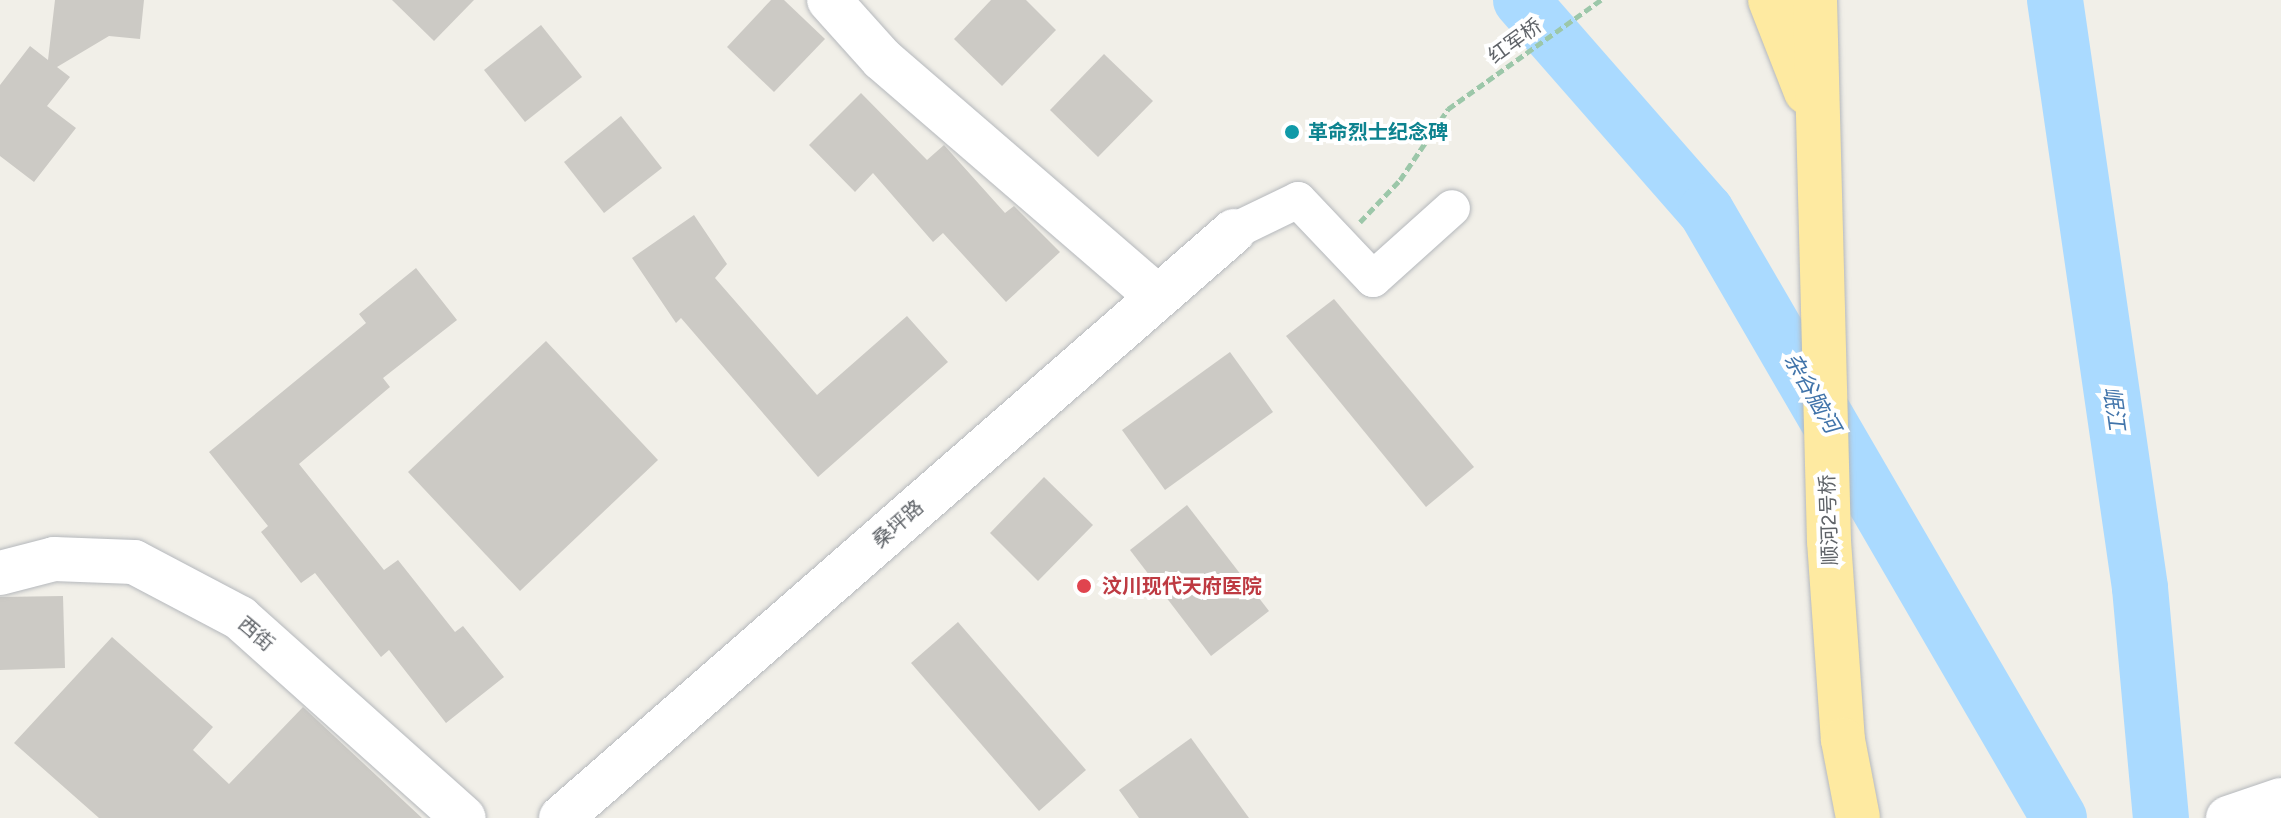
<!DOCTYPE html>
<html>
<head>
<meta charset="utf-8">
<style>
	body { margin:0 }
	#map { position:relative; width:2281px; height:818px; overflow:hidden; background:#f1efe8; font-family:Figtree,"Noto Sans SC",sans-serif }
	div>[style] { position:absolute }
	[style*='--x'] { left:calc(var(--x)*1px); top:calc(var(--y)*1px); width:calc(var(--w)*1px); rotate:calc(var(--a)*1deg) }
	.river>* { height:56px; margin:-28px; padding:0 28px; transform-origin:28px; border-radius:28px; background:#aadaff }
	.building>* { inset:0; background:#cccac5 }
	.path>* { height:5px; margin-top:-2.5px; transform-origin:0; background:repeating-linear-gradient(90deg,#9cc7a9 0 8px,transparent 0 12px) }
	.roads { filter:drop-shadow(0 0 2px #b5b8bc) drop-shadow(0 0 2px #b5b8bc) }
	.minor>* { height:36px; margin:-18px; padding:0 18px; transform-origin:18px; border-radius:18px; background:#fff }
	.tertiary>* { height:44px; margin:-22px; padding:0 22px; transform-origin:22px; border-radius:22px; background:#fff }
	.trunk>* { height:44px; margin:-22px; padding:0 22px; transform-origin:22px; border-radius:22px; background:#feeaa1 }
	.dots>* { width:22px; height:22px; translate:-50% -50%; box-sizing:border-box; border:4px solid #fff; border-radius:50% }
	span { translate:-50% -50%; white-space:nowrap; text-align:center; line-height:1.15; -webkit-text-stroke:8px #fff; paint-order:stroke }
	.street-label { font-size:20px; color:#5f6368 }
	.culture-label { font-size:20px; color:#0d838f; font-weight:700 }
	.left { translate:0 -50%; text-align:left }
	.health-label { font-size:20px; color:#be3a42; font-weight:700 }
	.water-label { font-size:22px; color:#4174aa; font-style:italic }
</style>
</head>
<body>
<div id="map">
	<div class="river">
		<i style="--x:1521;--y:0;--w:281;--a:48.8"></i>
		<i style="--x:1706;--y:211;--w:702;--a:59.82"></i>
		<i style="--x:2055;--y:0;--w:594;--a:81.77"></i>
		<i style="--x:2140;--y:588;--w:231;--a:84.8"></i>
	</div>
	<div class="building">
		<i style="clip-path:polygon(55px 0,144px 0,140px 39px,109px 36px,57px 67px,70px 77px,47px 106px,76px 128px,34px 182px,0 156px,0 85px,30px 46px,48px 60px)"></i>
		<i style="clip-path:polygon(392px 0,474px 0,434px 41px)"></i>
		<i style="clip-path:polygon(771px 0,784px 0,825px 39px,774px 92px,727px 47px)"></i>
		<i style="clip-path:polygon(991px 0,1026px 0,1056px 30px,1002px 86px,954px 39px)"></i>
		<i style="clip-path:polygon(541px 25px,582px 77px,525px 122px,484px 70px)"></i>
		<i style="clip-path:polygon(1104px 54px,1153px 101px,1098px 157px,1050px 110px)"></i>
		<i style="clip-path:polygon(861px 93px,927px 160px,944px 145px,1005px 213px,1014px 206px,1060px 252px,1006px 302px,943px 233px,933px 242px,873px 173px,855px 192px,809px 145px)"></i>
		<i style="clip-path:polygon(621px 116px,662px 168px,604px 213px,564px 162px)"></i>
		<i style="clip-path:polygon(694px 215px,727px 264px,715px 278px,817px 395px,907px 316px,948px 362px,818px 477px,681px 318px,676px 323px,632px 258px)"></i>
		<i style="clip-path:polygon(416px 268px,457px 320px,383px 378px,390px 387px,299px 464px,384px 570px,398px 560px,455px 632px,463px 626px,504px 677px,446px 723px,389px 650px,381px 657px,315px 573px,301px 583px,261px 532px,268px 526px,209px 452px,366px 323px,359px 314px)"></i>
		<i style="clip-path:polygon(1334px 299px,1474px 467px,1426px 507px,1286px 336px)"></i>
		<i style="clip-path:polygon(546px 341px,658px 460px,520px 591px,408px 472px)"></i>
		<i style="clip-path:polygon(1230px 352px,1273px 412px,1165px 490px,1122px 430px)"></i>
		<i style="clip-path:polygon(1044px 477px,1093px 525px,1038px 581px,990px 533px)"></i>
		<i style="clip-path:polygon(1187px 505px,1269px 611px,1211px 656px,1130px 550px)"></i>
		<i style="clip-path:polygon(63px 596px,65px 668px,0 670px,0 597px)"></i>
		<i style="clip-path:polygon(958px 622px,1086px 770px,1039px 811px,911px 663px)"></i>
		<i style="clip-path:polygon(112px 637px,213px 727px,193px 750px,229px 784px,303px 707px,422px 818px,99px 818px,14px 743px)"></i>
		<i style="clip-path:polygon(1191px 738px,1249px 818px,1139px 818px,1119px 790px)"></i>
	</div>
	<div class="path">
		<i style="--x:1360;--y:222;--w:58;--a:-46.4"></i>
		<i style="--x:1400;--y:180;--w:86;--a:-55.9"></i>
		<i style="--x:1448;--y:109;--w:188;--a:-35.5"></i>
	</div>
	<div class="roads">
		<div class="minor">
			<i style="--x:1234;--y:231;--w:71;--a:-25.8"></i>
			<i style="--x:1298;--y:200;--w:109;--a:46.5"></i>
			<i style="--x:1373;--y:279;--w:106;--a:-41.9"></i>
		</div>
		<div class="tertiary">
			<i style="--x:829;--y:0;--w:79;--a:48.1"></i>
			<i style="--x:882;--y:59;--w:364;--a:40.8"></i>
			<i style="--x:0;--y:573;--w:56;--a:-14.5"></i>
			<i style="--x:54;--y:559;--w:80;--a:2.1"></i>
			<i style="--x:134;--y:562;--w:120;--a:27.8"></i>
			<i style="--x:240;--y:618;--w:300;--a:41.8"></i>
			<i style="--x:561;--y:818;--w:893;--a:-41.1"></i>
			<i style="--x:2228;--y:818;--w:56;--a:-18.8"></i>
		</div>
		<div class="trunk">
			<i style="--x:1770;--y:0;--w:99;--a:68.6"></i>
			<i style="--x:1815;--y:0;--w:541;--a:88.52"></i>
			<i style="--x:1829;--y:541;--w:199;--a:86"></i>
			<i style="--x:1843;--y:740;--w:79;--a:79.1"></i>
		</div>
	</div>
	<div class="dots">
		<i style="left:1292px;top:132px;background:#0f9aa8"></i>
		<i style="left:1084px;top:586px;background:#e0444e"></i>
	</div>
	<div class="street-label">
		<span style="left:1515px;top:41px;rotate:-36deg">红军桥</span>
		<span style="left:1829px;top:520px;rotate:-92deg">顺河2号桥</span>
		<span style="left:898px;top:524px;rotate:-41deg">桑坪路</span>
		<span style="left:256px;top:634px;rotate:40deg">西街</span>
	</div>
	<div class="culture-label">
		<span class="left" style="left:1308px;top:132px">革命烈士纪念碑</span>
	</div>
	<div class="health-label">
		<span class="left" style="left:1102px;top:586px">汶川现代天府医院</span>
	</div>
	<div class="water-label">
		<span style="left:1812px;top:393px;rotate:60deg">杂谷脑河</span>
		<span style="left:2114px;top:408px;rotate:82deg">岷江</span>
	</div>
</div>
</body>
</html>
